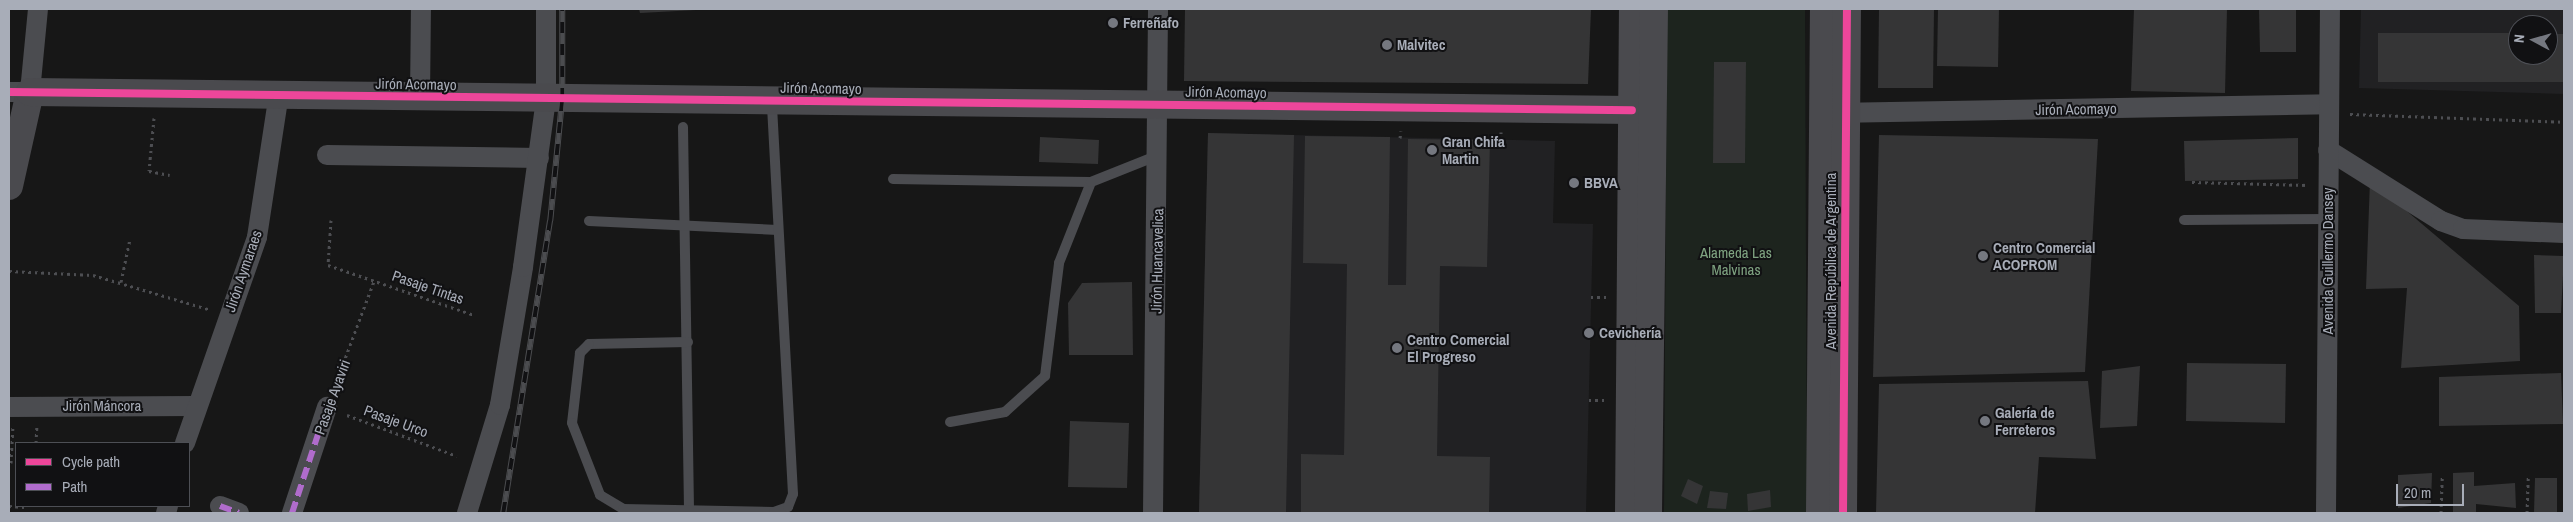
<!DOCTYPE html>
<html>
<head>
<meta charset="utf-8">
<style>
	body { margin:0 }
	#map { position:relative; width:2573px; height:522px; overflow:hidden; background:#171717; font-family:"Archivo Narrow",sans-serif }
	div>[style] { position:absolute }
	[style*='--x'] { left:calc(var(--x)*1px); top:calc(var(--y)*1px); width:calc(var(--w)*1px); rotate:calc(var(--a)*1deg) }
	.built>* { inset:0; background:#212123 }
	.green>* { inset:0; background:#1d241e }
	.building>* { inset:0; background:#353536 }
	.path>* { height:3px; margin-top:-1.5px; transform-origin:0; background:repeating-linear-gradient(90deg,#4d4e52 0 2.5px,transparent 0 6.5px) }
	.lane>* { height:10px; margin:-5px; padding:0 5px; transform-origin:5px; border-radius:5px; background:#4b4c50 }
	.street>* { height:20px; margin:-10px; padding:0 10px; transform-origin:10px; border-radius:10px; background:#4b4c50 }
	.secondary>* { height:28px; margin:-14px; padding:0 14px; transform-origin:14px; border-radius:14px; background:#4a4a4e }
	.rail>* { height:5.5px; margin-top:-2.75px; transform-origin:0; background:repeating-linear-gradient(90deg,#111113 0 11px,#4b4c4f 0 22px); box-sizing:border-box; border-block:1px solid #4b4c4f }
	.quiet>* { height:6px; margin-top:-3px; transform-origin:0; background:repeating-linear-gradient(90deg,#b06ccc 0 12px,transparent 0 18px) }
	.cycleway>* { height:8px; margin:-4px; padding:0 4px; transform-origin:4px; border-radius:4px; background:#ed469a }
	.dots>* { width:14px; height:14px; translate:-50% -50%; box-sizing:border-box; border:2px solid #111113; border-radius:50% }
	span { translate:-50% -50%; white-space:nowrap; text-align:center; line-height:1.15; -webkit-text-stroke:4px #111113; paint-order:stroke }
	.poi-label { font-size:15px; color:#a8adb8; font-weight:700 }
	.left { translate:0 -50%; text-align:left }
	.street-label { font-size:15px; color:#a8adb8 }
	.park-label { font-size:15px; color:#7fa381 }
	.frame { position:absolute; inset:0; border:10px solid #a8adb8; pointer-events:none }
	.legend { position:absolute; left:15px; top:442px; width:175px; height:65px; box-sizing:border-box; background:#111113; border:1px solid #4d4f55; margin:0; padding:6px 9px; list-style:none; font-size:15px; color:#a8adb8 }
	.legend li { display:flex; align-items:center; gap:10px; height:25px }
	.legend b { width:25px; border:1px solid #4d4f55 }
	.north { position:absolute; left:2508px; top:15px; width:50px; height:50px; box-sizing:border-box; background:#111113; border:1px solid #4d4f55; border-radius:50%; rotate:276deg; font-size:14px; font-weight:700; line-height:20px; text-align:center; color:#a8adb8 }
	.north::after { content:''; display:block; margin:auto; width:18px; height:22px; background:#757880; clip-path:polygon(50% 0,100% 100%,50% 72%,0 100%) }
	.scale { position:absolute; left:2396px; top:484px; width:68px; height:22px; box-sizing:border-box; border:2px solid #a8adb8; border-top:0; padding-left:6px; font-size:15px; line-height:18px; white-space:nowrap; color:#a8adb8; -webkit-text-stroke:4px #111113; paint-order:stroke }
</style>
</head>
<body>
<div id="map">
	<div class="built">
		<i style="clip-path:polygon(evenodd,2361px 9px,2564px 9px,2564px 94px,2359px 88px,2361px 9px,2518px 25px,2548px 25px,2548px 55px,2518px 55px,2518px 25px)"></i>
		<i style="clip-path:polygon(1208px 133px,1555px 141px,1553px 223px,1593px 224px,1586px 513px,1199px 513px)"></i>
	</div>
	<div class="green">
		<i style="clip-path:polygon(1667px 9px,1805px 9px,1807px 513px,1664px 512px)"></i>
	</div>
	<div class="building">
		<i style="clip-path:polygon(639px 9px,696px 9px,696px 10px,640px 13px)"></i>
		<i style="clip-path:polygon(1185px 9px,1591px 9px,1588px 84px,1184px 81px)"></i>
		<i style="clip-path:polygon(1879px 9px,1934px 9px,1933px 88px,1878px 88px)"></i>
		<i style="clip-path:polygon(1938px 9px,1999px 9px,1998px 67px,1937px 66px)"></i>
		<i style="clip-path:polygon(2134px 9px,2227px 9px,2225px 93px,2131px 91px)"></i>
		<i style="clip-path:polygon(2259px 9px,2296px 9px,2296px 52px,2260px 52px)"></i>
		<i style="clip-path:polygon(2378px 33px,2518px 33px,2518px 55px,2548px 55px,2548px 34px,2564px 34px,2563px 82px,2378px 82px)"></i>
		<i style="clip-path:polygon(1714px 62px,1746px 62px,1745px 163px,1713px 163px)"></i>
		<i style="clip-path:polygon(1208px 133px,1294px 135px,1286px 513px,1199px 513px)"></i>
		<i style="clip-path:polygon(1879px 135px,2098px 139px,2085px 372px,1873px 377px)"></i>
		<i style="clip-path:polygon(1305px 136px,1390px 137px,1388px 285px,1406px 285px,1408px 139px,1490px 140px,1487px 267px,1440px 266px,1437px 456px,1490px 457px,1489px 513px,1301px 513px,1301px 454px,1344px 455px,1347px 264px,1303px 263px)"></i>
		<i style="clip-path:polygon(1040px 137px,1099px 140px,1098px 164px,1039px 162px)"></i>
		<i style="clip-path:polygon(2298px 138px,2298px 179px,2185px 181px,2184px 141px)"></i>
		<i style="clip-path:polygon(2370px 180px,2519px 306px,2520px 361px,2401px 368px,2407px 288px,2366px 289px)"></i>
		<i style="clip-path:polygon(2534px 255px,2564px 256px,2561px 313px,2535px 313px)"></i>
		<i style="clip-path:polygon(1132px 282px,1133px 355px,1069px 355px,1068px 303px,1082px 283px)"></i>
		<i style="clip-path:polygon(2187px 363px,2286px 364px,2285px 423px,2186px 421px)"></i>
		<i style="clip-path:polygon(2140px 366px,2137px 426px,2100px 428px,2102px 371px)"></i>
		<i style="clip-path:polygon(2561px 373px,2563px 424px,2439px 426px,2439px 377px)"></i>
		<i style="clip-path:polygon(2088px 381px,2096px 459px,2039px 457px,2035px 513px,1876px 513px,1879px 384px)"></i>
		<i style="clip-path:polygon(1070px 421px,1129px 423px,1127px 488px,1068px 487px)"></i>
		<i style="clip-path:polygon(2474px 472px,2474px 486px,2515px 483px,2516px 508px,2476px 504px,2476px 513px,2453px 513px,2453px 473px)"></i>
		<i style="clip-path:polygon(2432px 473px,2431px 503px,2398px 508px,2398px 475px)"></i>
		<i style="clip-path:polygon(2535px 478px,2557px 478px,2557px 513px,2534px 513px)"></i>
		<i style="clip-path:polygon(1688px 479px,1703px 486px,1697px 504px,1681px 496px)"></i>
		<i style="clip-path:polygon(1770px 490px,1771px 507px,1748px 511px,1747px 494px)"></i>
		<i style="clip-path:polygon(1710px 491px,1728px 493px,1726px 509px,1707px 508px)"></i>
	</div>
	<div class="path">
		<i style="--x:2350;--y:114;--w:214;--a:2.1"></i>
		<i style="--x:154;--y:118;--w:53;--a:95.4"></i>
		<i style="--x:149;--y:171;--w:21;--a:11"></i>
		<i style="--x:1400;--y:138;--w:7;--a:-82"></i>
		<i style="--x:1501;--y:140;--w:8;--a:-90"></i>
		<i style="--x:2192;--y:182;--w:117;--a:1.5"></i>
		<i style="--x:331;--y:220;--w:45;--a:93.8"></i>
		<i style="--x:328;--y:265;--w:154;--a:18.9"></i>
		<i style="--x:9;--y:271;--w:84;--a:2.7"></i>
		<i style="--x:93;--y:275;--w:123;--a:16.5"></i>
		<i style="--x:121;--y:282;--w:44;--a:-78.2"></i>
		<i style="--x:1591;--y:297;--w:16;--a:0"></i>
		<i style="--x:334;--y:388;--w:114;--a:-69.5"></i>
		<i style="--x:1589;--y:400;--w:17;--a:0"></i>
		<i style="--x:347;--y:415;--w:117;--a:20.4"></i>
		<i style="--x:36;--y:443;--w:17;--a:-87"></i>
		<i style="--x:11;--y:463;--w:36;--a:-87"></i>
		<i style="--x:9;--y:506;--w:15;--a:4"></i>
		<i style="--x:2441;--y:513;--w:36;--a:-88"></i>
		<i style="--x:2527;--y:513;--w:38;--a:-88"></i>
	</div>
	<div class="lane">
		<i style="--x:683;--y:127;--w:384;--a:89.1"></i>
		<i style="--x:893;--y:179;--w:198;--a:0.9"></i>
		<i style="--x:2184;--y:220;--w:144;--a:-0.4"></i>
		<i style="--x:589;--y:221;--w:189;--a:2.7"></i>
		<i style="--x:688;--y:342;--w:99;--a:178.8"></i>
		<i style="--x:589;--y:344;--w:13;--a:135"></i>
		<i style="--x:580;--y:353;--w:70;--a:96.5"></i>
		<i style="--x:572;--y:423;--w:77;--a:68.7"></i>
		<i style="--x:600;--y:495;--w:27;--a:31"></i>
		<i style="--x:623;--y:509;--w:151;--a:1.1"></i>
		<i style="--x:774;--y:512;--w:15;--a:-20"></i>
		<i style="--x:788;--y:507;--w:14;--a:-69"></i>
		<i style="--x:793;--y:494;--w:393;--a:-93.1"></i>
		<i style="--x:950;--y:422;--w:56;--a:-10.3"></i>
		<i style="--x:1005;--y:412;--w:54;--a:-42"></i>
		<i style="--x:1045;--y:376;--w:114;--a:-82.9"></i>
		<i style="--x:1059;--y:263;--w:87;--a:-68.4"></i>
		<i style="--x:1091;--y:182;--w:73;--a:-21.7"></i>
	</div>
	<div class="street">
		<i style="--x:9;--y:92;--w:21;--a:0"></i>
		<i style="--x:30;--y:92;--w:83;--a:-84.5"></i>
		<i style="--x:420;--y:98;--w:89;--a:-89.4"></i>
		<i style="--x:1833;--y:113;--w:496;--a:-1"></i>
		<i style="--x:2328;--y:150;--w:133;--a:32.1"></i>
		<i style="--x:2441;--y:221;--w:23;--a:20"></i>
		<i style="--x:2463;--y:229;--w:101;--a:2.3"></i>
		<i style="--x:327;--y:155;--w:212;--a:0.8"></i>
		<i style="--x:9;--y:407;--w:187;--a:-0.3"></i>
		<i style="--x:185;--y:443;--w:218;--a:-70.7"></i>
		<i style="--x:257;--y:237;--w:145;--a:-81.3"></i>
		<i style="--x:220;--y:506;--w:20;--a:20"></i>
		<i style="--x:166;--y:513;--w:7;--a:-74"></i>
		<i style="--x:292;--y:513;--w:112;--a:-71.7"></i>
		<i style="--x:467;--y:513;--w:113;--a:-73"></i>
		<i style="--x:500;--y:405;--w:140;--a:-80.5"></i>
		<i style="--x:523;--y:267;--w:170;--a:-82.2"></i>
		<i style="--x:546;--y:99;--w:90;--a:-90"></i>
		<i style="--x:1153;--y:513;--w:504;--a:-89.43"></i>
		<i style="--x:2326;--y:513;--w:504;--a:-89.55"></i>
	</div>
	<div class="secondary">
		<i style="--x:9;--y:186;--w:96;--a:-77.4"></i>
		<i style="--x:30;--y:92;--w:1602;--a:0.64"></i>
		<i style="--x:1629;--y:513;--w:504;--a:-89.55"></i>
		<i style="--x:1648;--y:513;--w:504;--a:-89.32"></i>
		<i style="--x:1820;--y:513;--w:504;--a:-89.55"></i>
		<i style="--x:1843;--y:513;--w:504;--a:-89.55"></i>
	</div>
	<div class="rail">
		<i style="--x:503;--y:513;--w:296;--a:-80.9"></i>
		<i style="--x:550;--y:221;--w:123;--a:-84.4"></i>
		<i style="--x:562;--y:99;--w:90;--a:-90"></i>
	</div>
	<div class="quiet">
		<i style="--x:220;--y:506;--w:20;--a:20"></i>
		<i style="--x:292;--y:513;--w:112;--a:-71.7"></i>
	</div>
	<div class="cycleway">
		<i style="--x:9;--y:92;--w:1623;--a:0.64"></i>
		<i style="--x:1843;--y:513;--w:504;--a:-89.55"></i>
	</div>
	<div class="dots">
		<i style="left:1113px;top:23px;background:#757880"></i>
		<i style="left:1387px;top:45px;background:#757880"></i>
		<i style="left:1432px;top:150px;background:#757880"></i>
		<i style="left:1574px;top:183px;background:#757880"></i>
		<i style="left:1983px;top:256px;background:#757880"></i>
		<i style="left:1589px;top:333px;background:#757880"></i>
		<i style="left:1397px;top:348px;background:#757880"></i>
		<i style="left:1985px;top:421px;background:#757880"></i>
	</div>
	<div class="poi-label">
		<span class="left" style="left:1123px;top:23px">Ferreñafo</span>
		<span class="left" style="left:1397px;top:45px">Malvitec</span>
		<span class="left" style="left:1442px;top:150px">Gran Chifa<br>Martin</span>
		<span class="left" style="left:1584px;top:183px">BBVA</span>
		<span class="left" style="left:1993px;top:256px">Centro Comercial<br>ACOPROM</span>
		<span class="left" style="left:1599px;top:333px">Cevichería</span>
		<span class="left" style="left:1407px;top:348px">Centro Comercial<br>El Progreso</span>
		<span class="left" style="left:1995px;top:421px">Galería de<br>Ferreteros</span>
	</div>
	<div class="street-label">
		<span style="left:416px;top:84px;rotate:1deg">Jirón Acomayo</span>
		<span style="left:821px;top:88px;rotate:1deg">Jirón Acomayo</span>
		<span style="left:1226px;top:92px;rotate:1deg">Jirón Acomayo</span>
		<span style="left:2076px;top:109px;rotate:-1deg">Jirón Acomayo</span>
		<span style="left:1157px;top:261px;rotate:-89deg">Jirón Huancavelica</span>
		<span style="left:1831px;top:261px;rotate:-90deg">Avenida República de Argentina</span>
		<span style="left:2328px;top:261px;rotate:-90deg">Avenida Guillermo Dansey</span>
		<span style="left:243px;top:271px;rotate:-71deg">Jirón Aymaraes</span>
		<span style="left:428px;top:287px;rotate:19deg">Pasaje Tintas</span>
		<span style="left:332px;top:397px;rotate:-70deg">Pasaje Ayaviri</span>
		<span style="left:102px;top:406px">Jirón Máncora</span>
		<span style="left:396px;top:421px;rotate:20deg">Pasaje Urco</span>
	</div>
	<div class="park-label">
		<span style="left:1736px;top:261px">Alameda Las<br>Malvinas</span>
	</div>
	<div class="frame"></div>
	<ul class="legend">
	<li><b style="height:6px;background:#ed469a"></b>Cycle path</li>
	<li><b style="height:6px;background:#b06ccc"></b>Path</li>
	</ul>
	<div class="north">N</div>
	<div class="scale">20 m</div>
</div>
</body>
</html>
